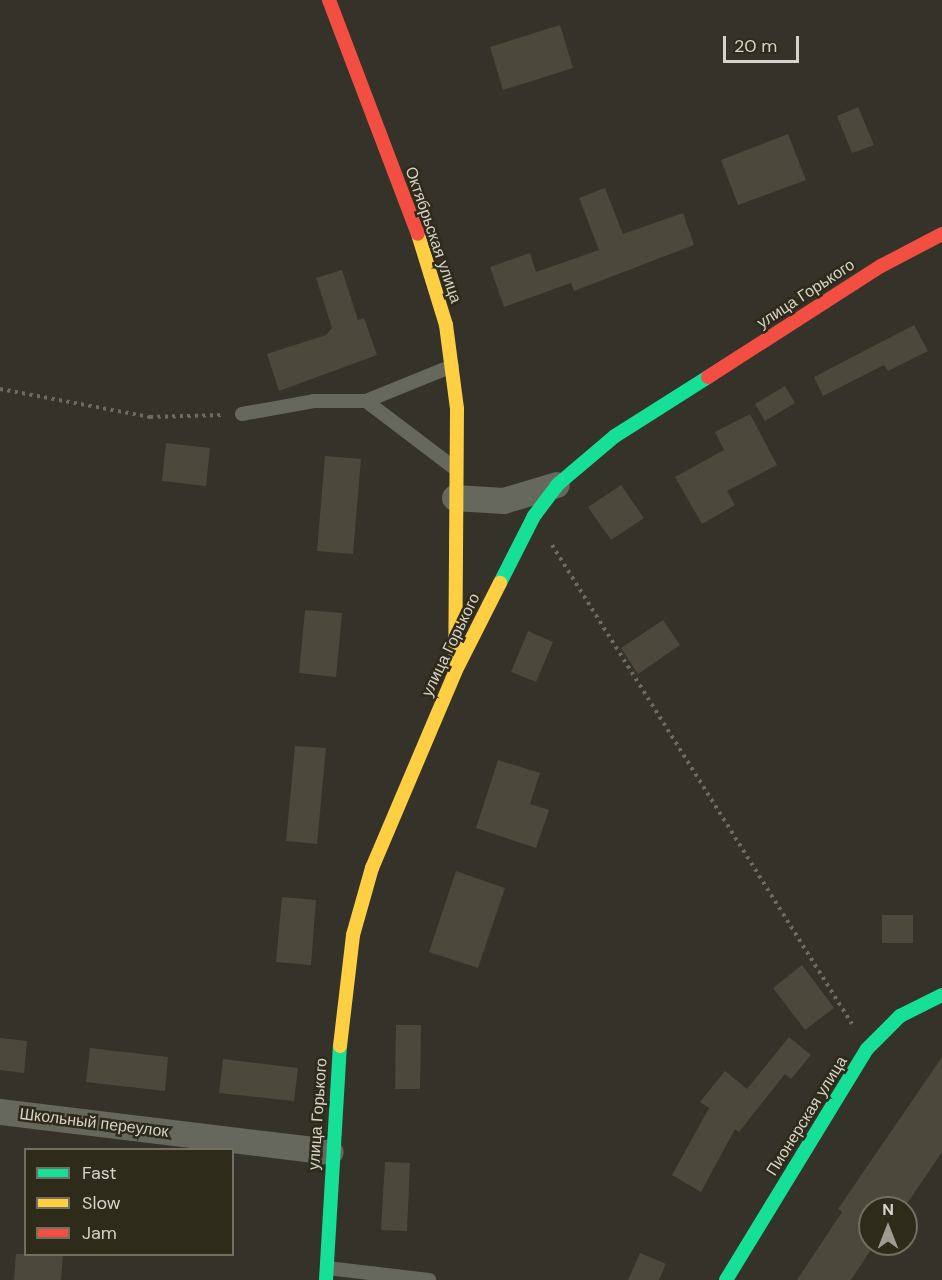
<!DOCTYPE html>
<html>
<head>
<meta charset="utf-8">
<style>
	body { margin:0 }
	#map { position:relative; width:942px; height:1280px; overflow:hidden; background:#343229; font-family:"DM Sans",sans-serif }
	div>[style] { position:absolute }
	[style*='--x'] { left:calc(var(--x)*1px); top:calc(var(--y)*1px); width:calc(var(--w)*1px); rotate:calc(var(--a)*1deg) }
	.building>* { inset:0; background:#4c483b }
	.path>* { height:4px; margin-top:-2px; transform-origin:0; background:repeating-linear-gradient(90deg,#6a6b61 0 3px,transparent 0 7.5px) }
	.lane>* { height:14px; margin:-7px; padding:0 7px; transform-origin:7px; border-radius:7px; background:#67685d }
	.street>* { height:26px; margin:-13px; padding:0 13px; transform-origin:13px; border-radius:13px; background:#67685d }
	.fast>* { height:14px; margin:-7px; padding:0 7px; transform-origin:7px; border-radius:7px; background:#16e098 }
	.slow>* { height:14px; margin:-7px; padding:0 7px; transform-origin:7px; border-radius:7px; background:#ffcf43 }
	.jam>* { height:14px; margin:-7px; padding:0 7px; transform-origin:7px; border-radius:7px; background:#f24e42 }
	span { translate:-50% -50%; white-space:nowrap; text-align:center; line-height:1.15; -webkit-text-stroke:5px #2e2b1b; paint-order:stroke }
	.street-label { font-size:16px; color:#d6d4ca }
	.legend { position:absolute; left:24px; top:1148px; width:210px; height:108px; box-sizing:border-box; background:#2e2b1b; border:2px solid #716f61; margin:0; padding:8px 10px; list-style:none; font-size:18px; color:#d6d4ca }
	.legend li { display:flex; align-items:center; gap:12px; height:30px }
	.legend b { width:30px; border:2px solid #716f61 }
	.north { position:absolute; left:858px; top:1196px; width:60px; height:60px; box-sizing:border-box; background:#2e2b1b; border:2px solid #716f61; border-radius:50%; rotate:0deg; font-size:16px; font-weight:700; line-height:24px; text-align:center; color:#d6d4ca }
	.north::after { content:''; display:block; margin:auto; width:21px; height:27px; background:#9d9b92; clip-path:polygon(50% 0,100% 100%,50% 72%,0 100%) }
	.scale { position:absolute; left:723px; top:36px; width:76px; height:27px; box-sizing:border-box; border:3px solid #d6d4ca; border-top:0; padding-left:8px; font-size:18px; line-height:21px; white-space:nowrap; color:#d6d4ca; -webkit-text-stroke:4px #2e2b1b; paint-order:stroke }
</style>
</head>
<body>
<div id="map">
	<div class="building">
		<i style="clip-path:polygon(560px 25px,573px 68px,503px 90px,490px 47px)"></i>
		<i style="clip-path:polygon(858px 107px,874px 145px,852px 153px,837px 116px)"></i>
		<i style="clip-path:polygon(788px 134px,806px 180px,738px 205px,721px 160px)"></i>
		<i style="clip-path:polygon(605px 188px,623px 234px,683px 213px,694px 245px,574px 291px,571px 283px,504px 307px,490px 267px,530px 253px,536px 272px,599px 250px,579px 198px)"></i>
		<i style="clip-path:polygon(342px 270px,358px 320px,364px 318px,377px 355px,279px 391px,267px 354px,326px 335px,332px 328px,316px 278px)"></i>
		<i style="clip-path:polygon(914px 325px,928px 351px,888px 371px,884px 365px,823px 396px,814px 377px)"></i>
		<i style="clip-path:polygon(785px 386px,795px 403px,765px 421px,755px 404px)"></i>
		<i style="clip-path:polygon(750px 414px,777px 465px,727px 491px,735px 505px,702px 524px,675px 477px,724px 450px,715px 432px)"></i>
		<i style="clip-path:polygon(166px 443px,210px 448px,206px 486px,162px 481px)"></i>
		<i style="clip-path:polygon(325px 456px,361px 459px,353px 554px,317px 551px)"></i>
		<i style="clip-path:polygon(621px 485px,644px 518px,611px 540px,588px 507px)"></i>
		<i style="clip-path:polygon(305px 610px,342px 613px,336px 677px,299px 673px)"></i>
		<i style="clip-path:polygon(663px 620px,680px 645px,638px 674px,621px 648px)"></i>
		<i style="clip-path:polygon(528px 631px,553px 642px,536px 682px,511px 672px)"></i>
		<i style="clip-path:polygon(295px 746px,326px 748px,317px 844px,286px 841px)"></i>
		<i style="clip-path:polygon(498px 760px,540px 773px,530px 804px,549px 810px,536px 848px,476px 828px)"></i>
		<i style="clip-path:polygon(456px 871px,505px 888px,478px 968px,429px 952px)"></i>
		<i style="clip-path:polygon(282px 897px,316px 900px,311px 965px,276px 962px)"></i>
		<i style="clip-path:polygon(882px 915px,913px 915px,913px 943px,882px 943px)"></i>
		<i style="clip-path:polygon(802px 965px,834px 1008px,805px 1030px,773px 988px)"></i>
		<i style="clip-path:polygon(396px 1025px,421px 1025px,420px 1089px,395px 1089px)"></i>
		<i style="clip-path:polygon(789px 1037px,811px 1055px,791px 1079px,785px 1074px,739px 1132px,735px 1129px,701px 1192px,672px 1175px,709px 1108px,700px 1102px,725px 1071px,747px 1089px)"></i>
		<i style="clip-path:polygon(0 1038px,27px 1041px,24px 1073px,0 1070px)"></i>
		<i style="clip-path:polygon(90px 1048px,168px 1057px,165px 1091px,86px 1082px)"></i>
		<i style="clip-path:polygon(942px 1057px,942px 1152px,904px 1208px,870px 1208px,870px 1251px,851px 1280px,797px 1280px,842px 1212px,838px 1209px)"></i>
		<i style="clip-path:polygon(223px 1059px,298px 1068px,294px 1101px,219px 1093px)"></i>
		<i style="clip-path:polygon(385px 1162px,410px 1163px,407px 1231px,381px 1230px)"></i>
		<i style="clip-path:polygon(640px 1253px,666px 1264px,659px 1280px,628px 1280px)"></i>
		<i style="clip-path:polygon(16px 1254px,63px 1254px,61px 1280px,14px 1280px)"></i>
	</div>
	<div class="path">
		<i style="--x:0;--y:389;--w:153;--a:10.6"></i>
		<i style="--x:150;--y:417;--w:74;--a:-1.5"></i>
		<i style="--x:552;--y:545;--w:565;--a:57.94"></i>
	</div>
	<div class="lane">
		<i style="--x:366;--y:401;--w:109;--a:37.2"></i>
		<i style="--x:242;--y:414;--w:73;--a:-10.2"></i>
		<i style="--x:314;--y:401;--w:52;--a:0"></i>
		<i style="--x:366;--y:401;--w:93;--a:-22.1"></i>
		<i style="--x:327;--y:1268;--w:103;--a:6.7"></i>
	</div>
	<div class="street">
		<i style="--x:455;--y:498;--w:49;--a:3.5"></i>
		<i style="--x:504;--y:501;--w:55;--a:-16.8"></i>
		<i style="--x:0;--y:1112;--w:333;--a:6.9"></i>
	</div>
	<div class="fast">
		<i style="--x:500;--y:583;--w:75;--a:-63.1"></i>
		<i style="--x:534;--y:516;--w:39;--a:-53"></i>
		<i style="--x:557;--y:485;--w:76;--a:-40.2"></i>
		<i style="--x:615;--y:436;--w:110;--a:-32.4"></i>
		<i style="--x:326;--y:1280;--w:234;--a:-86.6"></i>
		<i style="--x:726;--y:1280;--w:271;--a:-58.6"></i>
		<i style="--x:867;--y:1049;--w:47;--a:-45"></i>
		<i style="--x:900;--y:1016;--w:47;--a:-26.6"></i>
	</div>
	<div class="slow">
		<i style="--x:418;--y:234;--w:95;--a:72.9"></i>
		<i style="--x:446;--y:325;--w:85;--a:82.5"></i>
		<i style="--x:457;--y:409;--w:255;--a:90.4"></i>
		<i style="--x:340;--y:1046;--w:112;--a:-83.3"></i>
		<i style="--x:353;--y:935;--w:70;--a:-74.2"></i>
		<i style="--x:372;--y:868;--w:213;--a:-67"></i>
		<i style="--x:455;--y:672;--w:100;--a:-63.2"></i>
	</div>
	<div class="jam">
		<i style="--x:329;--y:0;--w:250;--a:69.2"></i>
		<i style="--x:708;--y:377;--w:206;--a:-32.7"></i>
		<i style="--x:881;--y:266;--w:69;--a:-27.7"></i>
	</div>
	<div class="street-label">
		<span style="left:433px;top:235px;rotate:71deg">Октябрьская улица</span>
		<span style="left:806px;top:294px;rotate:-33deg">улица Горького</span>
		<span style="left:451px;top:645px;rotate:-64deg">улица Горького</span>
		<span style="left:318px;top:1114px;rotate:-86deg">улица Горького</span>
		<span style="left:807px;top:1116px;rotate:-58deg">Пионерская улица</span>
		<span style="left:94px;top:1123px;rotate:7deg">Школьный переулок</span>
	</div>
	<ul class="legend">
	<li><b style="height:8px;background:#16e098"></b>Fast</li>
	<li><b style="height:8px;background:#ffcf43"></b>Slow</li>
	<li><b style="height:8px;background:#f24e42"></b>Jam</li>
	</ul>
	<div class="north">N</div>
	<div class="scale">20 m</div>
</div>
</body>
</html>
